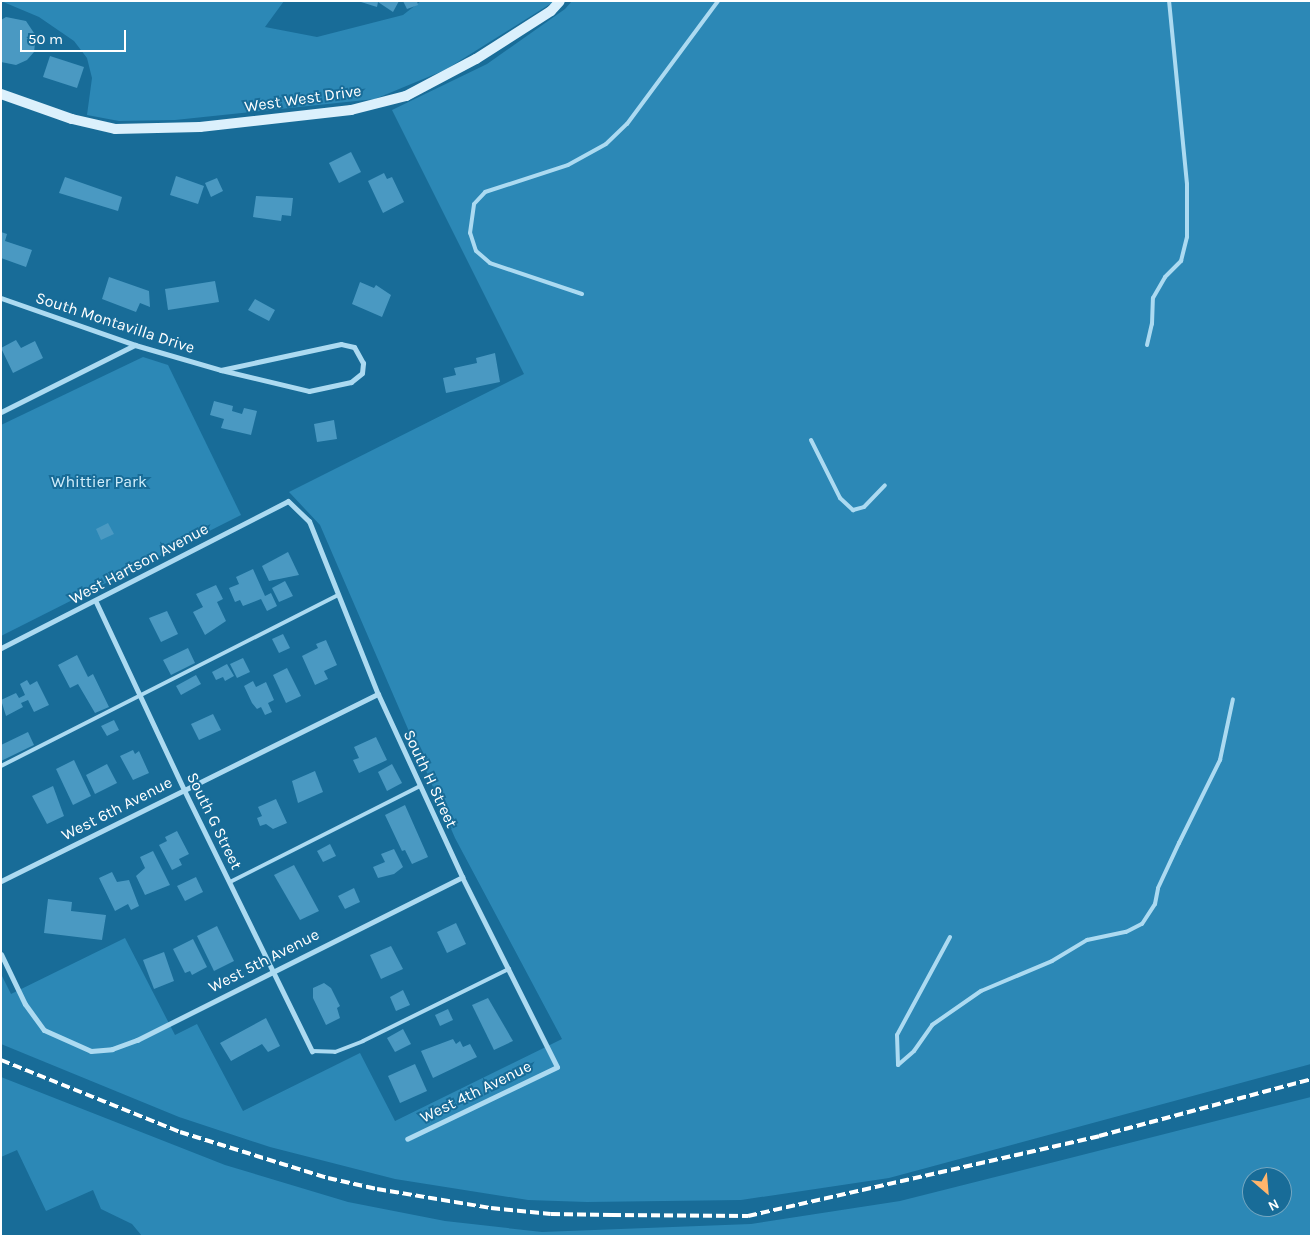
<!DOCTYPE html>
<html>
<head>
<meta charset="utf-8">
<style>
	body { margin:0 }
	#map { position:relative; width:1312px; height:1237px; overflow:hidden; background:#186c98; font-family:Karla,sans-serif }
	div>[style] { position:absolute }
	[style*='--x'] { left:calc(var(--x)*1px); top:calc(var(--y)*1px); width:calc(var(--w)*1px); rotate:calc(var(--a)*1deg) }
	.green>* { inset:0; background:#2c88b6 }
	.building>* { inset:0; background:#4a99c2 }
	.lane>* { height:4px; margin:-2px; padding:0 2px; transform-origin:2px; border-radius:2px; background:#acdaf1 }
	.street>* { height:5px; margin:-2.5px; padding:0 2.5px; transform-origin:2.5px; border-radius:2.5px; background:#acdaf1 }
	.secondary>* { height:10px; margin:-5px; padding:0 5px; transform-origin:5px; border-radius:5px; background:#dbf0fc }
	.rail>* { height:4px; margin-top:-2px; transform-origin:0; background:repeating-linear-gradient(90deg,#fff 0 9px,transparent 0 13px) }
	span { translate:-50% -50%; white-space:nowrap; text-align:center; line-height:1.15; -webkit-text-stroke:4px #186c98; paint-order:stroke }
	.street-label { font-size:16px; color:#fff }
	.park-label { font-size:16px; color:#d3effc }
	.frame { position:absolute; inset:0; border:2px solid #fff; pointer-events:none }
	.north { position:absolute; left:1242px; top:1167px; width:50px; height:50px; box-sizing:border-box; background:#186c98; border:1px solid #74a7c1; border-radius:50%; rotate:153deg; font-size:14px; font-weight:700; line-height:20px; text-align:center; color:#fff }
	.north::after { content:''; display:block; margin:auto; width:18px; height:22px; background:#ffb56c; clip-path:polygon(50% 0,100% 100%,50% 72%,0 100%) }
	.scale { position:absolute; left:20px; top:30px; width:106px; height:22px; box-sizing:border-box; border:2px solid #fff; border-top:0; padding-left:6px; font-size:15px; line-height:18px; white-space:nowrap; color:#fff; -webkit-text-stroke:4px #186c98; paint-order:stroke }
</style>
</head>
<body>
<div id="map">
	<div class="green">
		<i style="clip-path:polygon(1px 1px,284px 1px,265px 27px,317px 37px,403px 15px,421px 1px,555px 1px,445px 70px,375px 99px,175px 120px,119px 121px,87px 115px,92px 78px,87px 58px,74px 41px,39px 17px)"></i>
		<i style="clip-path:polygon(572px 1px,1311px 1px,1311px 1064px,889px 1178px,741px 1200px,587px 1202px,528px 1200px,395px 1179px,270px 1147px,179px 1117px,1px 1044px,1px 974px,11px 994px,125px 938px,175px 1035px,197px 1024px,243px 1111px,360px 1053px,395px 1121px,562px 1039px,455px 838px,320px 525px,289px 492px,524px 374px,392px 110px,487px 64px,565px 9px)"></i>
		<i style="clip-path:polygon(143px 357px,168px 365px,241px 515px,1px 636px,1px 425px)"></i>
		<i style="clip-path:polygon(evenodd,1px 1077px,225px 1165px,348px 1202px,445px 1221px,542px 1232px,751px 1224px,900px 1201px,1311px 1097px,1311px 1236px,142px 1236px,132px 1224px,101px 1209px,93px 1190px,46px 1211px,17px 1150px,1px 1157px,1px 1077px,1252px 1177px,1282px 1177px,1282px 1207px,1252px 1207px,1252px 1177px)"></i>
	</div>
	<div class="building">
		<i style="clip-path:polygon(377px 1px,399px 1px,393px 12px,378px 2px,377px 7px,361px 2px)"></i>
		<i style="clip-path:polygon(403px 1px,417px 1px,418px 5px,407px 9px)"></i>
		<i style="clip-path:polygon(6px 17px,26px 21px,36px 36px,34px 52px,27px 60px,16px 65px,1px 62px,1px 20px)"></i>
		<i style="clip-path:polygon(50px 56px,84px 67px,77px 88px,43px 77px)"></i>
		<i style="clip-path:polygon(351px 152px,361px 172px,339px 183px,329px 163px)"></i>
		<i style="clip-path:polygon(384px 173px,387px 179px,392px 177px,404px 202px,383px 213px,368px 181px)"></i>
		<i style="clip-path:polygon(176px 176px,204px 186px,198px 204px,170px 195px)"></i>
		<i style="clip-path:polygon(65px 177px,122px 197px,118px 211px,59px 193px)"></i>
		<i style="clip-path:polygon(217px 178px,223px 191px,211px 197px,205px 183px)"></i>
		<i style="clip-path:polygon(256px 196px,293px 198px,291px 216px,282px 215px,281px 221px,253px 217px)"></i>
		<i style="clip-path:polygon(1px 232px,7px 234px,5px 241px,32px 250px,26px 267px,1px 258px)"></i>
		<i style="clip-path:polygon(109px 277px,149px 291px,150px 307px,140px 303px,136px 312px,102px 299px)"></i>
		<i style="clip-path:polygon(215px 281px,219px 302px,168px 310px,165px 289px)"></i>
		<i style="clip-path:polygon(360px 282px,374px 288px,376px 285px,391px 295px,382px 317px,352px 304px)"></i>
		<i style="clip-path:polygon(255px 299px,275px 310px,269px 321px,248px 310px)"></i>
		<i style="clip-path:polygon(16px 340px,21px 348px,35px 341px,43px 358px,13px 373px,1px 348px)"></i>
		<i style="clip-path:polygon(495px 353px,500px 382px,446px 393px,443px 378px,456px 375px,454px 368px,477px 363px,476px 358px)"></i>
		<i style="clip-path:polygon(214px 401px,233px 406px,232px 411px,242px 414px,244px 408px,257px 411px,251px 435px,221px 428px,224px 419px,210px 415px)"></i>
		<i style="clip-path:polygon(334px 420px,337px 439px,317px 442px,314px 424px)"></i>
		<i style="clip-path:polygon(108px 523px,114px 534px,101px 540px,96px 529px)"></i>
		<i style="clip-path:polygon(288px 552px,299px 575px,269px 581px,262px 566px)"></i>
		<i style="clip-path:polygon(253px 569px,265px 596px,271px 593px,277px 606px,267px 611px,261px 599px,243px 606px,240px 600px,235px 602px,229px 588px,239px 584px,236px 577px)"></i>
		<i style="clip-path:polygon(285px 581px,293px 596px,279px 602px,272px 588px)"></i>
		<i style="clip-path:polygon(216px 585px,223px 599px,217px 602px,226px 621px,205px 635px,193px 612px,203px 607px,196px 594px)"></i>
		<i style="clip-path:polygon(167px 611px,178px 634px,161px 642px,149px 618px)"></i>
		<i style="clip-path:polygon(283px 634px,290px 648px,279px 653px,272px 639px)"></i>
		<i style="clip-path:polygon(326px 640px,337px 665px,324px 671px,328px 679px,315px 685px,302px 656px,318px 648px,316px 644px)"></i>
		<i style="clip-path:polygon(188px 648px,195px 663px,171px 675px,163px 660px)"></i>
		<i style="clip-path:polygon(77px 655px,88px 677px,93px 674px,109px 707px,95px 713px,78px 684px,70px 688px,58px 665px)"></i>
		<i style="clip-path:polygon(243px 658px,250px 672px,237px 678px,230px 664px)"></i>
		<i style="clip-path:polygon(227px 664px,234px 676px,225px 681px,223px 677px,216px 680px,212px 672px)"></i>
		<i style="clip-path:polygon(287px 668px,301px 696px,286px 703px,273px 675px)"></i>
		<i style="clip-path:polygon(196px 675px,201px 684px,181px 695px,176px 686px)"></i>
		<i style="clip-path:polygon(27px 680px,30px 685px,37px 681px,49px 705px,34px 712px,28px 700px,21px 703px,23px 707px,6px 716px,1px 700px,16px 693px,19px 698px,25px 695px,20px 684px)"></i>
		<i style="clip-path:polygon(253px 681px,256px 687px,266px 682px,274px 700px,268px 703px,272px 712px,265px 715px,261px 707px,257px 709px,252px 703px,244px 686px)"></i>
		<i style="clip-path:polygon(213px 714px,221px 730px,199px 740px,191px 724px)"></i>
		<i style="clip-path:polygon(114px 720px,119px 730px,107px 736px,101px 726px)"></i>
		<i style="clip-path:polygon(28px 732px,34px 745px,1px 761px,1px 745px)"></i>
		<i style="clip-path:polygon(376px 737px,387px 760px,359px 773px,353px 760px,359px 758px,354px 747px)"></i>
		<i style="clip-path:polygon(133px 750px,135px 754px,139px 751px,149px 773px,133px 780px,120px 756px)"></i>
		<i style="clip-path:polygon(74px 760px,91px 796px,73px 805px,56px 769px)"></i>
		<i style="clip-path:polygon(107px 764px,117px 783px,95px 794px,86px 775px)"></i>
		<i style="clip-path:polygon(392px 764px,402px 783px,387px 791px,378px 772px)"></i>
		<i style="clip-path:polygon(315px 771px,323px 792px,298px 803px,292px 781px)"></i>
		<i style="clip-path:polygon(53px 786px,64px 816px,47px 824px,32px 796px)"></i>
		<i style="clip-path:polygon(276px 799px,287px 823px,273px 829px,266px 824px,260px 826px,257px 818px,262px 816px,258px 807px)"></i>
		<i style="clip-path:polygon(405px 805px,428px 857px,412px 864px,405px 850px,402px 851px,385px 815px)"></i>
		<i style="clip-path:polygon(177px 831px,189px 854px,179px 859px,182px 865px,172px 870px,159px 845px,167px 841px,165px 837px)"></i>
		<i style="clip-path:polygon(330px 844px,336px 856px,323px 862px,317px 851px)"></i>
		<i style="clip-path:polygon(394px 849px,403px 867px,394px 874px,378px 878px,373px 867px,385px 862px,381px 854px)"></i>
		<i style="clip-path:polygon(153px 851px,170px 885px,145px 895px,136px 876px,145px 868px,140px 857px)"></i>
		<i style="clip-path:polygon(294px 865px,319px 911px,300px 920px,274px 875px)"></i>
		<i style="clip-path:polygon(112px 872px,117px 882px,129px 880px,139px 906px,131px 910px,128px 904px,115px 911px,99px 878px)"></i>
		<i style="clip-path:polygon(196px 877px,203px 892px,185px 901px,177px 886px)"></i>
		<i style="clip-path:polygon(354px 888px,360px 902px,345px 909px,338px 896px)"></i>
		<i style="clip-path:polygon(48px 899px,72px 902px,71px 911px,106px 915px,102px 940px,44px 933px)"></i>
		<i style="clip-path:polygon(456px 923px,466px 944px,447px 953px,437px 932px)"></i>
		<i style="clip-path:polygon(217px 926px,234px 961px,214px 971px,197px 936px)"></i>
		<i style="clip-path:polygon(193px 939px,207px 967px,192px 975px,190px 971px,185px 973px,173px 949px)"></i>
		<i style="clip-path:polygon(391px 946px,403px 969px,381px 979px,370px 955px)"></i>
		<i style="clip-path:polygon(164px 952px,174px 981px,154px 989px,143px 960px)"></i>
		<i style="clip-path:polygon(324px 983px,331px 988px,340px 1006px,337px 1008px,340px 1018px,326px 1025px,313px 998px,313px 988px)"></i>
		<i style="clip-path:polygon(403px 990px,410px 1005px,396px 1011px,390px 997px)"></i>
		<i style="clip-path:polygon(488px 998px,513px 1041px,494px 1050px,472px 1005px)"></i>
		<i style="clip-path:polygon(448px 1009px,453px 1020px,440px 1026px,435px 1015px)"></i>
		<i style="clip-path:polygon(266px 1018px,280px 1046px,268px 1052px,262px 1044px,231px 1061px,220px 1043px)"></i>
		<i style="clip-path:polygon(403px 1029px,411px 1044px,395px 1052px,387px 1038px)"></i>
		<i style="clip-path:polygon(453px 1039px,456px 1044px,460px 1041px,463px 1047px,470px 1044px,477px 1057px,433px 1078px,421px 1051px)"></i>
		<i style="clip-path:polygon(415px 1064px,427px 1091px,400px 1103px,388px 1076px)"></i>
	</div>
	<div class="lane">
		<i style="--x:582;--y:294;--w:97;--a:-161.4"></i>
		<i style="--x:490;--y:263;--w:18;--a:-139"></i>
		<i style="--x:476;--y:251;--w:19;--a:-108"></i>
		<i style="--x:470;--y:233;--w:29;--a:-82"></i>
		<i style="--x:474;--y:204;--w:16;--a:-47"></i>
		<i style="--x:485;--y:192;--w:87;--a:-18"></i>
		<i style="--x:568;--y:165;--w:43;--a:-28.9"></i>
		<i style="--x:606;--y:144;--w:29;--a:-44"></i>
		<i style="--x:627;--y:124;--w:153;--a:-53.5"></i>
		<i style="--x:1147;--y:345;--w:22;--a:-77"></i>
		<i style="--x:1152;--y:324;--w:26;--a:-88"></i>
		<i style="--x:1153;--y:298;--w:24;--a:-60"></i>
		<i style="--x:1165;--y:277;--w:23;--a:-45"></i>
		<i style="--x:1181;--y:261;--w:25;--a:-76"></i>
		<i style="--x:1187;--y:237;--w:53;--a:-90"></i>
		<i style="--x:1187;--y:184;--w:184;--a:-95.6"></i>
		<i style="--x:811;--y:440;--w:65;--a:63.4"></i>
		<i style="--x:840;--y:498;--w:18;--a:43"></i>
		<i style="--x:853;--y:510;--w:11;--a:-15"></i>
		<i style="--x:864;--y:507;--w:30;--a:-46"></i>
		<i style="--x:1;--y:766;--w:378;--a:-26.9"></i>
		<i style="--x:230;--y:882;--w:213;--a:-26.8"></i>
		<i style="--x:950;--y:937;--w:111;--a:118.4"></i>
		<i style="--x:897;--y:1035;--w:30;--a:88"></i>
		<i style="--x:898;--y:1065;--w:21;--a:-41"></i>
		<i style="--x:914;--y:1051;--w:32;--a:-55"></i>
		<i style="--x:932;--y:1025;--w:60;--a:-34.8"></i>
		<i style="--x:981;--y:991;--w:77;--a:-22.9"></i>
		<i style="--x:1052;--y:961;--w:41;--a:-31"></i>
		<i style="--x:1087;--y:940;--w:40;--a:-12"></i>
		<i style="--x:1126;--y:932;--w:18;--a:-27"></i>
		<i style="--x:1142;--y:924;--w:24;--a:-57"></i>
		<i style="--x:1155;--y:904;--w:16;--a:-79"></i>
		<i style="--x:1158;--y:888;--w:50;--a:-65"></i>
		<i style="--x:1179;--y:843;--w:93;--a:-63.7"></i>
		<i style="--x:1220;--y:760;--w:62;--a:-78"></i>
		<i style="--x:312;--y:1051;--w:23;--a:2"></i>
		<i style="--x:335;--y:1052;--w:30;--a:-21"></i>
		<i style="--x:363;--y:1041;--w:163;--a:-26.3"></i>
	</div>
	<div class="street">
		<i style="--x:1;--y:298;--w:142;--a:19.3"></i>
		<i style="--x:135;--y:345;--w:90;--a:16.2"></i>
		<i style="--x:221;--y:370;--w:90;--a:13.4"></i>
		<i style="--x:309;--y:391;--w:43;--a:-12.1"></i>
		<i style="--x:351;--y:382;--w:14;--a:-39"></i>
		<i style="--x:362;--y:373;--w:10;--a:-84"></i>
		<i style="--x:363;--y:363;--w:18;--a:-119"></i>
		<i style="--x:354;--y:347;--w:13;--a:-167"></i>
		<i style="--x:341;--y:344;--w:123;--a:167.8"></i>
		<i style="--x:1;--y:412;--w:150;--a:-26.6"></i>
		<i style="--x:96;--y:602;--w:208;--a:64.9"></i>
		<i style="--x:184;--y:790;--w:291;--a:63.9"></i>
		<i style="--x:1;--y:648;--w:322;--a:-27.1"></i>
		<i style="--x:288;--y:501;--w:29;--a:44"></i>
		<i style="--x:309;--y:521;--w:186;--a:68.3"></i>
		<i style="--x:378;--y:694;--w:201;--a:65.3"></i>
		<i style="--x:462;--y:877;--w:212;--a:63.4"></i>
		<i style="--x:557;--y:1067;--w:166;--a:154.4"></i>
		<i style="--x:1;--y:881;--w:421;--a:-26.4"></i>
		<i style="--x:1;--y:954;--w:55;--a:64.4"></i>
		<i style="--x:25;--y:1004;--w:32;--a:54"></i>
		<i style="--x:44;--y:1030;--w:51;--a:24.1"></i>
		<i style="--x:91;--y:1051;--w:21;--a:-5"></i>
		<i style="--x:112;--y:1049;--w:27;--a:-20"></i>
		<i style="--x:137;--y:1040;--w:364;--a:-26.6"></i>
	</div>
	<div class="secondary">
		<i style="--x:1;--y:94;--w:75;--a:19.4"></i>
		<i style="--x:72;--y:119;--w:44;--a:13.1"></i>
		<i style="--x:115;--y:129;--w:85;--a:-1.3"></i>
		<i style="--x:200;--y:127;--w:152;--a:-6.4"></i>
		<i style="--x:351;--y:110;--w:57;--a:-14.3"></i>
		<i style="--x:406;--y:96;--w:79;--a:-27.9"></i>
		<i style="--x:476;--y:59;--w:89;--a:-32.6"></i>
		<i style="--x:551;--y:11;--w:13;--a:-48"></i>
	</div>
	<div class="rail">
		<i style="--x:1;--y:1060;--w:193;--a:21.9"></i>
		<i style="--x:180;--y:1132;--w:155;--a:17.3"></i>
		<i style="--x:328;--y:1178;--w:50;--a:12.7"></i>
		<i style="--x:377;--y:1189;--w:116;--a:9.5"></i>
		<i style="--x:491;--y:1208;--w:60;--a:5.7"></i>
		<i style="--x:551;--y:1214;--w:61;--a:0.9"></i>
		<i style="--x:612;--y:1215;--w:136;--a:0.4"></i>
		<i style="--x:748;--y:1216;--w:360;--a:-12.8"></i>
		<i style="--x:1099;--y:1136;--w:220;--a:-15"></i>
	</div>
	<div class="street-label">
		<span style="left:303px;top:99px;rotate:-8deg">West West Drive</span>
		<span style="left:115px;top:323px;rotate:18deg">South Montavilla Drive</span>
		<span style="left:139px;top:564px;rotate:-28deg">West Hartson Avenue</span>
		<span style="left:430px;top:779px;rotate:65deg">South H Street</span>
		<span style="left:117px;top:809px;rotate:-27deg">West 6th Avenue</span>
		<span style="left:214px;top:821px;rotate:64deg">South G Street</span>
		<span style="left:264px;top:961px;rotate:-27deg">West 5th Avenue</span>
		<span style="left:476px;top:1092px;rotate:-26deg">West 4th Avenue</span>
	</div>
	<div class="park-label">
		<span style="left:99px;top:482px">Whittier Park</span>
	</div>
	<div class="frame"></div>
	<div class="north">N</div>
	<div class="scale">50 m</div>
</div>
</body>
</html>
